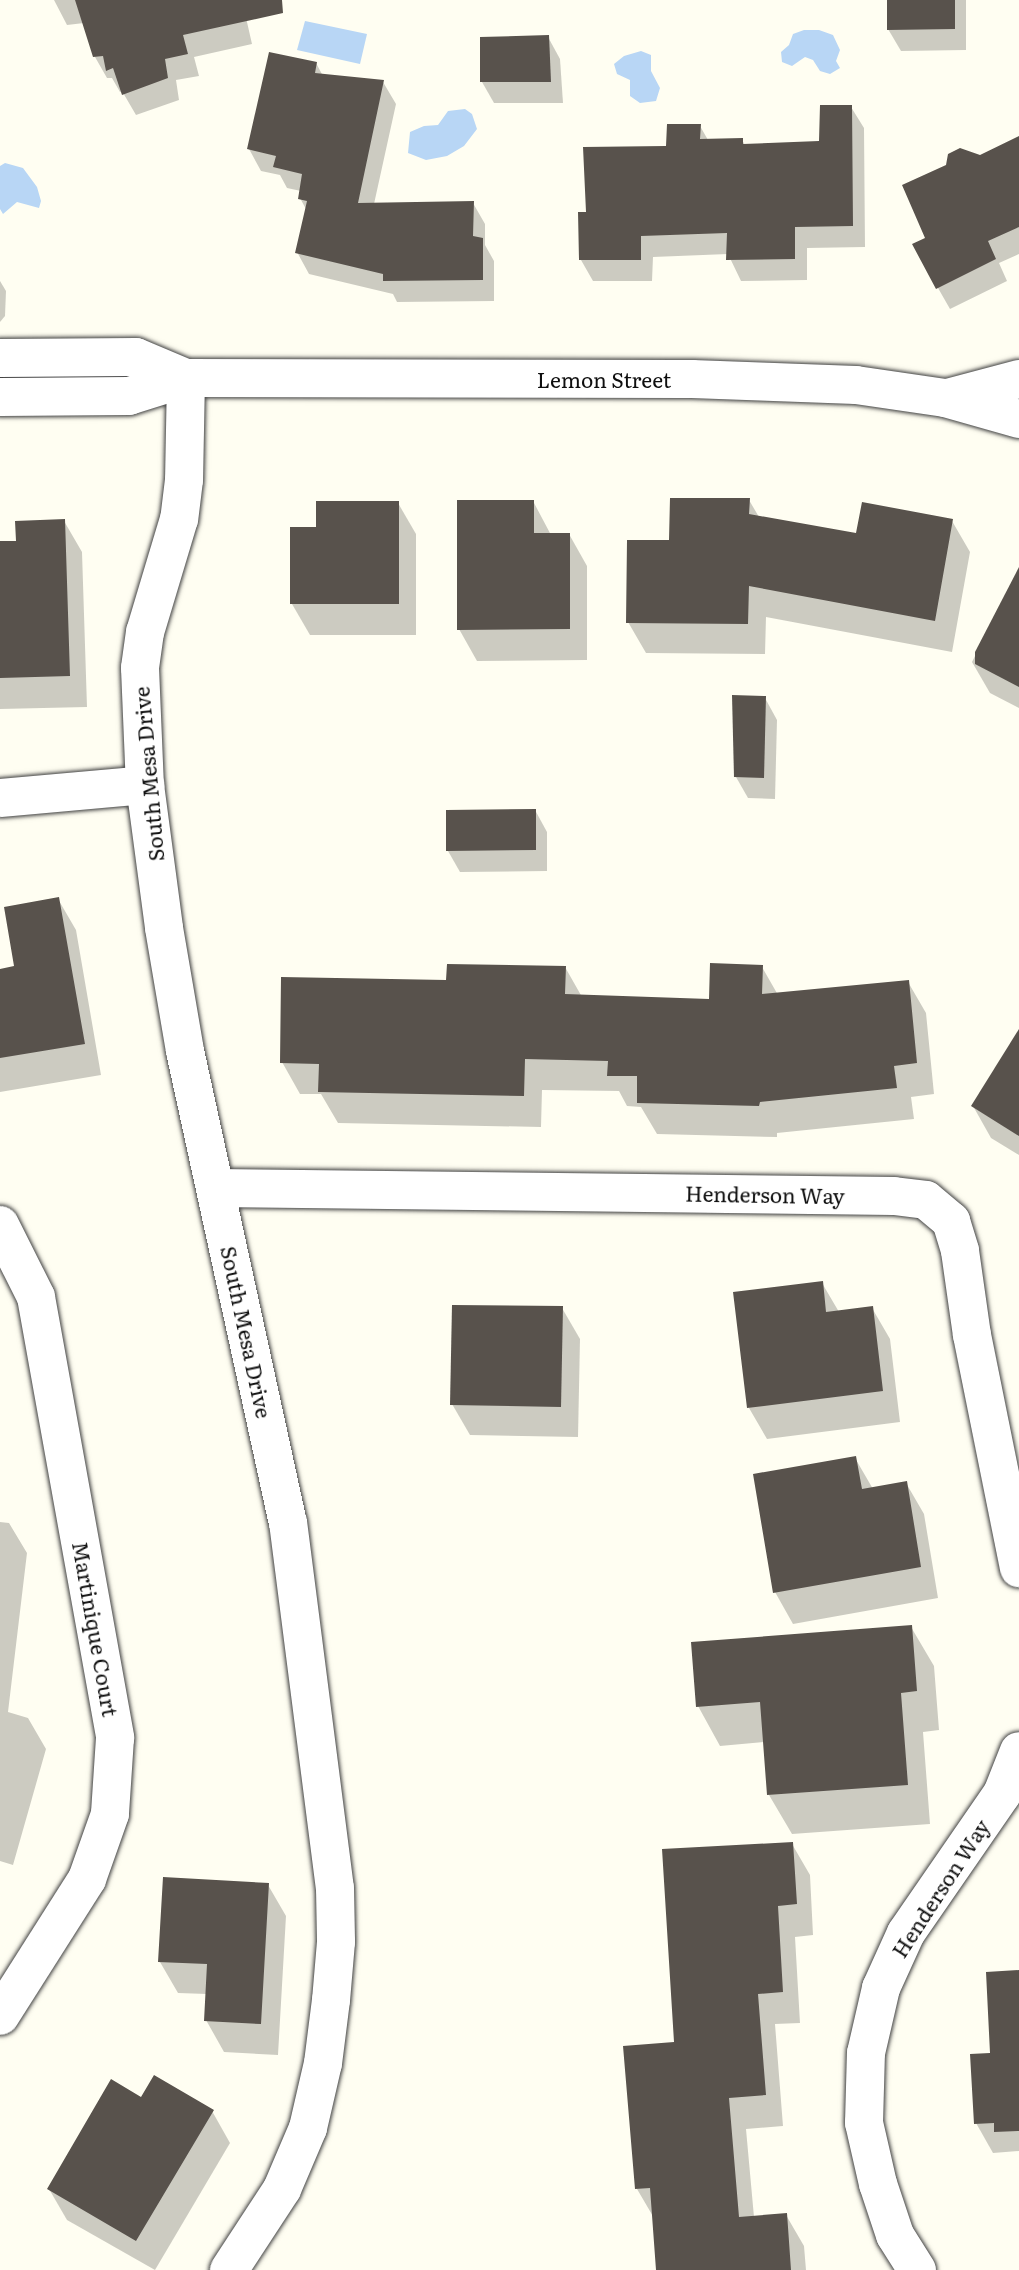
<!DOCTYPE html>
<html>
<head>
<meta charset="utf-8">
<style>
	body { margin:0 }
	#map { position:relative; width:1019px; height:2270px; overflow:hidden; background:#fffef2; font-family:Literata,serif }
	div>[style] { position:absolute }
	[style*='--x'] { left:calc(var(--x)*1px); top:calc(var(--y)*1px); width:calc(var(--w)*1px); rotate:calc(var(--a)*1deg) }
	.water>* { inset:0; background:#b8d6f5 }
	.shadow>* { inset:0; background:#0003 }
	.building>* { inset:0; background:#58524c }
	.roads { filter:drop-shadow(0 0 2px #424242) drop-shadow(0 0 2px #424242) }
	.minor>* { height:38px; margin:-19px; padding:0 19px; transform-origin:19px; border-radius:19px; background:#fff }
	.tertiary>* { height:38px; margin:-19px; padding:0 19px; transform-origin:19px; border-radius:19px; background:#fff }
	span { translate:-50% -50%; white-space:nowrap; text-align:center; line-height:1.15; -webkit-text-stroke:7px #fff; paint-order:stroke }
	.street-label { font-size:21px; color:#0f0f0f }
</style>
</head>
<body>
<div id="map">
	<div class="water">
		<i style="clip-path:polygon(305px 21px,367px 34px,360px 64px,297px 50px)"></i>
		<i style="clip-path:polygon(804px 30px,819px 30px,833px 35px,840px 50px,836px 61px,840px 68px,830px 74px,820px 71px,813px 60px,805px 57px,792px 66px,782px 62px,781px 52px,789px 45px,793px 34px)"></i>
		<i style="clip-path:polygon(641px 51px,651px 55px,651px 71px,660px 88px,656px 101px,640px 103px,630px 96px,630px 80px,617px 74px,614px 64px,624px 56px)"></i>
		<i style="clip-path:polygon(465px 109px,472px 114px,477px 129px,464px 146px,447px 156px,426px 160px,408px 153px,410px 132px,424px 126px,438px 125px,448px 111px)"></i>
		<i style="clip-path:polygon(5px 163px,23px 168px,37px 187px,41px 201px,39px 208px,17px 202px,3px 214px,0 209px,0 166px)"></i>
	</div>
	<div class="shadow">
		<i style="clip-path:polygon(54px 0,242px 0,252px 44px,194px 57px,199px 76px,176px 80px,179px 100px,136px 115px,122px 91px,120px 92px,112px 78px,107px 78px,95px 57px,84px 23px,67px 25px)"></i>
		<i style="clip-path:polygon(889px 0,966px 0,966px 50px,901px 51px,888px 29px)"></i>
		<i style="clip-path:polygon(548px 37px,560px 59px,563px 103px,494px 103px,482px 82px)"></i>
		<i style="clip-path:polygon(316px 63px,323px 76px,383px 82px,396px 104px,374px 204px,473px 203px,485px 224px,485px 245px,494px 261px,494px 301px,397px 302px,393px 294px,309px 274px,297px 252px,307px 211px,300px 198px,301px 191px,287px 188px,280px 175px,261px 171px,249px 149px)"></i>
		<i style="clip-path:polygon(851px 107px,864px 128px,865px 247px,807px 248px,807px 280px,741px 281px,728px 254px,653px 257px,652px 281px,593px 281px,581px 260px,588px 214px,700px 126px,708px 140px,742px 140px,745px 145px,821px 143px)"></i>
		<i style="clip-path:polygon(1019px 138px,1019px 254px,999px 263px,1007px 281px,950px 309px,938px 288px,928px 239px,980px 157px)"></i>
		<i style="clip-path:polygon(0 281px,6px 291px,5px 316px,0 322px)"></i>
		<i style="clip-path:polygon(749px 500px,759px 517px,858px 536px,952px 521px,970px 552px,952px 652px,766px 617px,765px 654px,646px 653px,628px 622px,671px 542px)"></i>
		<i style="clip-path:polygon(533px 501px,551px 535px,569px 534px,587px 566px,587px 660px,477px 661px,459px 629px)"></i>
		<i style="clip-path:polygon(398px 503px,416px 534px,416px 635px,310px 635px,292px 604px,318px 529px)"></i>
		<i style="clip-path:polygon(64px 521px,82px 552px,87px 707px,0 709px,0 543px,17px 542px)"></i>
		<i style="clip-path:polygon(1016px 575px,1019px 577px,1019px 708px,990px 693px,972px 662px)"></i>
		<i style="clip-path:polygon(734px 697px,765px 698px,777px 720px,775px 799px,748px 798px,736px 777px)"></i>
		<i style="clip-path:polygon(535px 810px,547px 832px,547px 871px,460px 872px,448px 851px)"></i>
		<i style="clip-path:polygon(58px 899px,76px 930px,101px 1075px,0 1092px,0 970px,16px 968px)"></i>
		<i style="clip-path:polygon(565px 967px,582px 997px,711px 1000px,762px 967px,778px 995px,908px 982px,926px 1013px,934px 1094px,911px 1097px,914px 1119px,777px 1133px,777px 1137px,657px 1134px,641px 1107px,627px 1106px,619px 1091px,542px 1090px,541px 1127px,338px 1123px,321px 1094px,300px 1094px,282px 1062px,448px 982px)"></i>
		<i style="clip-path:polygon(1019px 1032px,1019px 1155px,991px 1138px,973px 1106px)"></i>
		<i style="clip-path:polygon(822px 1283px,839px 1312px,872px 1308px,890px 1339px,900px 1422px,767px 1439px,749px 1408px)"></i>
		<i style="clip-path:polygon(562px 1308px,580px 1339px,578px 1437px,470px 1435px,452px 1404px)"></i>
		<i style="clip-path:polygon(855px 1458px,873px 1489px,906px 1483px,924px 1514px,938px 1598px,793px 1624px,775px 1592px)"></i>
		<i style="clip-path:polygon(0 1522px,9px 1523px,27px 1553px,8px 1712px,28px 1718px,46px 1749px,13px 1865px,0 1861px)"></i>
		<i style="clip-path:polygon(911px 1627px,934px 1666px,939px 1730px,923px 1732px,930px 1824px,792px 1834px,769px 1795px,765px 1742px,720px 1746px,698px 1706px)"></i>
		<i style="clip-path:polygon(792px 1844px,810px 1875px,813px 1935px,795px 1937px,800px 2023px,775px 2024px,783px 2126px,746px 2129px,754px 2217px,786px 2215px,804px 2246px,806px 2270px,658px 2270px,654px 2218px,637px 2189px,676px 2044px)"></i>
		<i style="clip-path:polygon(268px 1885px,286px 1916px,278px 2055px,224px 2052px,206px 2020px,207px 1994px,178px 1993px,160px 1962px)"></i>
		<i style="clip-path:polygon(1019px 1972px,1019px 2151px,993px 2153px,976px 2123px,992px 2055px)"></i>
		<i style="clip-path:polygon(212px 2111px,230px 2143px,155px 2270px,67px 2220px,49px 2189px)"></i>
	</div>
	<div class="building">
		<i style="clip-path:polygon(75px 0,282px 0,283px 13px,183px 35px,188px 54px,165px 59px,168px 78px,122px 95px,113px 68px,106px 71px,103px 56px,93px 57px)"></i>
		<i style="clip-path:polygon(887px 0,955px 0,955px 29px,887px 30px)"></i>
		<i style="clip-path:polygon(549px 35px,551px 82px,480px 82px,480px 37px)"></i>
		<i style="clip-path:polygon(269px 52px,317px 62px,315px 73px,384px 80px,358px 203px,474px 201px,473px 236px,483px 238px,483px 280px,383px 281px,383px 274px,295px 253px,307px 201px,298px 199px,302px 174px,273px 167px,276px 156px,247px 149px)"></i>
		<i style="clip-path:polygon(820px 105px,852px 105px,853px 226px,795px 227px,795px 259px,726px 260px,727px 233px,641px 236px,641px 260px,579px 260px,578px 212px,586px 212px,583px 147px,666px 146px,667px 124px,701px 124px,700px 139px,743px 138px,743px 144px,819px 141px)"></i>
		<i style="clip-path:polygon(1019px 136px,1019px 227px,988px 241px,996px 259px,936px 289px,912px 244px,925px 238px,902px 185px,946px 165px,948px 154px,960px 148px,980px 155px)"></i>
		<i style="clip-path:polygon(670px 498px,750px 498px,749px 514px,856px 533px,862px 502px,953px 519px,935px 621px,749px 586px,748px 624px,626px 623px,627px 540px,669px 540px)"></i>
		<i style="clip-path:polygon(457px 500px,534px 500px,534px 533px,570px 533px,570px 629px,457px 630px)"></i>
		<i style="clip-path:polygon(316px 501px,399px 501px,399px 604px,290px 604px,290px 527px,316px 527px)"></i>
		<i style="clip-path:polygon(65px 519px,70px 676px,0 678px,0 541px,16px 541px,15px 521px)"></i>
		<i style="clip-path:polygon(1019px 567px,1019px 687px,975px 664px,975px 652px)"></i>
		<i style="clip-path:polygon(732px 695px,766px 696px,764px 778px,734px 777px)"></i>
		<i style="clip-path:polygon(536px 809px,536px 850px,446px 851px,446px 810px)"></i>
		<i style="clip-path:polygon(59px 897px,85px 1044px,0 1058px,0 969px,14px 966px,4px 907px)"></i>
		<i style="clip-path:polygon(710px 963px,763px 965px,762px 994px,909px 980px,917px 1063px,894px 1066px,897px 1088px,760px 1102px,759px 1106px,637px 1103px,637px 1076px,607px 1076px,608px 1061px,525px 1059px,524px 1096px,318px 1092px,319px 1064px,280px 1063px,281px 977px,446px 980px,447px 964px,566px 966px,565px 994px,709px 999px)"></i>
		<i style="clip-path:polygon(1019px 1029px,1019px 1136px,971px 1106px)"></i>
		<i style="clip-path:polygon(823px 1281px,826px 1312px,873px 1306px,883px 1391px,747px 1408px,733px 1292px)"></i>
		<i style="clip-path:polygon(452px 1305px,563px 1306px,561px 1407px,450px 1405px)"></i>
		<i style="clip-path:polygon(856px 1456px,862px 1489px,907px 1481px,921px 1567px,773px 1593px,753px 1474px)"></i>
		<i style="clip-path:polygon(912px 1625px,917px 1691px,901px 1693px,908px 1785px,767px 1795px,760px 1702px,696px 1707px,691px 1642px)"></i>
		<i style="clip-path:polygon(793px 1842px,797px 1904px,778px 1906px,783px 1992px,758px 1994px,766px 2095px,729px 2098px,739px 2217px,787px 2213px,791px 2270px,656px 2270px,650px 2188px,635px 2189px,623px 2046px,674px 2042px,662px 1849px)"></i>
		<i style="clip-path:polygon(163px 1877px,269px 1883px,261px 2024px,204px 2021px,207px 1964px,158px 1962px)"></i>
		<i style="clip-path:polygon(1019px 1970px,1019px 2131px,994px 2132px,994px 2123px,974px 2124px,970px 2054px,990px 2053px,986px 1972px)"></i>
		<i style="clip-path:polygon(154px 2075px,214px 2110px,136px 2241px,47px 2189px,111px 2079px,141px 2097px)"></i>
	</div>
	<div class="roads">
		<div class="minor">
			<i style="--x:0;--y:798;--w:146;--a:-5.1"></i>
			<i style="--x:216;--y:1188;--w:678;--a:0.68"></i>
			<i style="--x:894;--y:1196;--w:32;--a:7"></i>
			<i style="--x:926;--y:1200;--w:33;--a:40"></i>
			<i style="--x:951;--y:1221;--w:31;--a:73"></i>
			<i style="--x:960;--y:1251;--w:85;--a:81.9"></i>
			<i style="--x:972;--y:1335;--w:238;--a:78.6"></i>
			<i style="--x:0;--y:1225;--w:80;--a:63.4"></i>
			<i style="--x:36;--y:1297;--w:448;--a:79.8"></i>
			<i style="--x:115;--y:1738;--w:76;--a:93.8"></i>
			<i style="--x:110;--y:1814;--w:69;--a:109.5"></i>
			<i style="--x:87;--y:1879;--w:162;--a:122.4"></i>
			<i style="--x:917;--y:2270;--w:41;--a:-122.2"></i>
			<i style="--x:895;--y:2235;--w:54;--a:-108.4"></i>
			<i style="--x:878;--y:2184;--w:63;--a:-102.9"></i>
			<i style="--x:864;--y:2123;--w:70;--a:-88.4"></i>
			<i style="--x:866;--y:2053;--w:67;--a:-77"></i>
			<i style="--x:881;--y:1988;--w:60;--a:-65.6"></i>
			<i style="--x:906;--y:1933;--w:169;--a:-55.4"></i>
			<i style="--x:1002;--y:1794;--w:46;--a:-68.4"></i>
		</div>
		<div class="tertiary">
			<i style="--x:0;--y:358;--w:136;--a:-0.4"></i>
			<i style="--x:136;--y:357;--w:54;--a:22.8"></i>
			<i style="--x:186;--y:378;--w:102;--a:91.1"></i>
			<i style="--x:184;--y:480;--w:39;--a:97"></i>
			<i style="--x:179;--y:519;--w:118;--a:106.7"></i>
			<i style="--x:145;--y:632;--w:36;--a:98"></i>
			<i style="--x:140;--y:668;--w:117;--a:87.6"></i>
			<i style="--x:145;--y:785;--w:144;--a:82.4"></i>
			<i style="--x:164;--y:928;--w:125;--a:80.3"></i>
			<i style="--x:185;--y:1051;--w:482;--a:77.7"></i>
			<i style="--x:288;--y:1522;--w:369;--a:82.7"></i>
			<i style="--x:335;--y:1888;--w:54;--a:88.9"></i>
			<i style="--x:336;--y:1942;--w:58;--a:94.9"></i>
			<i style="--x:331;--y:2000;--w:64;--a:97.2"></i>
			<i style="--x:323;--y:2063;--w:67;--a:103"></i>
			<i style="--x:308;--y:2128;--w:66;--a:113.1"></i>
			<i style="--x:282;--y:2189;--w:97;--a:123.2"></i>
			<i style="--x:0;--y:397;--w:129;--a:-0.4"></i>
			<i style="--x:129;--y:396;--w:60;--a:-17.5"></i>
			<i style="--x:186;--y:378;--w:506;--a:0.11"></i>
			<i style="--x:692;--y:379;--w:164;--a:2.1"></i>
			<i style="--x:856;--y:385;--w:90;--a:8.3"></i>
			<i style="--x:945;--y:398;--w:77;--a:15.8"></i>
			<i style="--x:947;--y:398;--w:74;--a:-14.8"></i>
		</div>
	</div>
	<div class="street-label">
		<span style="left:604px;top:379px">Lemon Street</span>
		<span style="left:148px;top:774px;rotate:-95deg">South Mesa Drive</span>
		<span style="left:765px;top:1194px;rotate:1deg">Henderson Way</span>
		<span style="left:247px;top:1332px;rotate:78deg">South Mesa Drive</span>
		<span style="left:96px;top:1629px;rotate:80deg">Martinique Court</span>
		<span style="left:940px;top:1888px;rotate:-57deg">Henderson Way</span>
	</div>
</div>
</body>
</html>
